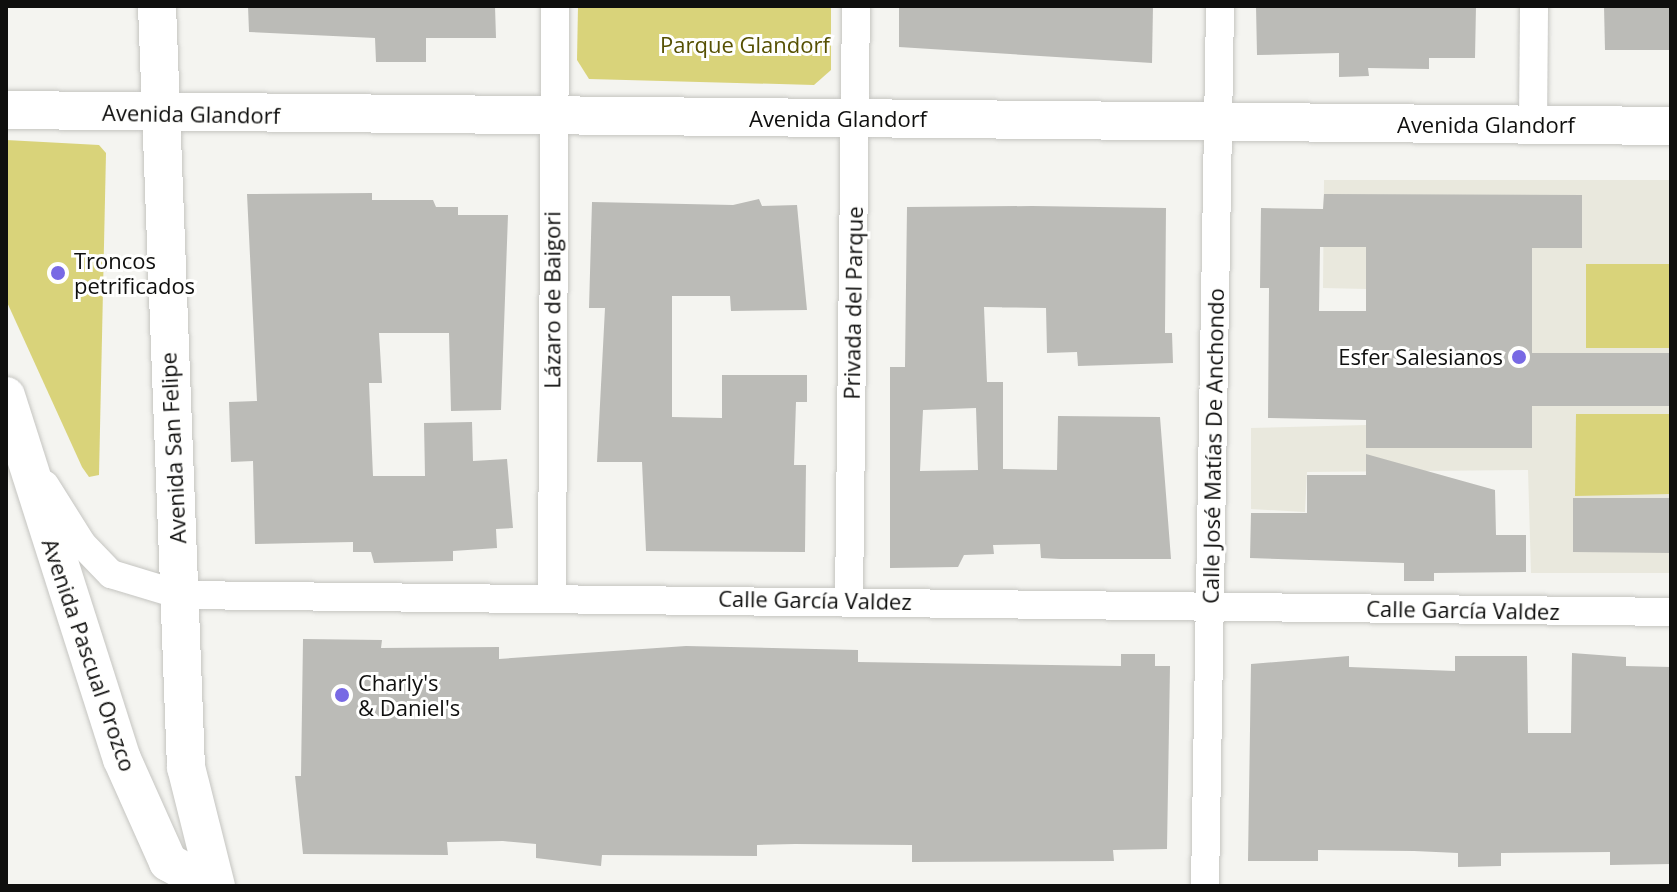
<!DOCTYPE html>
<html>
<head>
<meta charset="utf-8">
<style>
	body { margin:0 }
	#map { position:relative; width:1677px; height:892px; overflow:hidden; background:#f4f4f0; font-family:"Open Sans",sans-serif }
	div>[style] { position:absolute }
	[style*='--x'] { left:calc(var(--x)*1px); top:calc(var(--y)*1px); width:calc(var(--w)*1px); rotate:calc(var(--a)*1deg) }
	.built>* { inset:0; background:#e9e8dd }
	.green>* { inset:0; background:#d9d37a }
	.building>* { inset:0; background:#bbbbb7 }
	.roads { filter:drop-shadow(0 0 2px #c5c5c1) drop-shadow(0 0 2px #c5c5c1) }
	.minor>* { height:28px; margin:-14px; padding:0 14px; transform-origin:14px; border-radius:14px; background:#fff }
	.secondary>* { height:38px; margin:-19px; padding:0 19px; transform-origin:19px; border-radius:19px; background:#fff }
	.dots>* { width:22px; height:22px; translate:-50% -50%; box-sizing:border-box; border:4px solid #fffffe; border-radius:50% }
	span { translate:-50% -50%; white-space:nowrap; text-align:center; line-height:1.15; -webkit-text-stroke:6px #fffffe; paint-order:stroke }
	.park-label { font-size:22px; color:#565002 }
	.street-label { font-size:22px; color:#0f0f0e }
	.poi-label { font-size:22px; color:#0f0f0e }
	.left { translate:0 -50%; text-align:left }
	.right { translate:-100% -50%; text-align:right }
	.frame { position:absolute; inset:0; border:8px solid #0f0f0e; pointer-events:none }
</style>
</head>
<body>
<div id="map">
	<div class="built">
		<i style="clip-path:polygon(1324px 180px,1671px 180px,1671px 573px,1531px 573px,1528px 470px,1307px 472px,1305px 512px,1251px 509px,1251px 428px,1366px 425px,1366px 289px,1323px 288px)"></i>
	</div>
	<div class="green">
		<i style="clip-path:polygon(578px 6px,831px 6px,831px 70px,814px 85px,589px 79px,577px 60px)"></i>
		<i style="clip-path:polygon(6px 140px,99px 145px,106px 153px,99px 475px,89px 477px,82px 467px,6px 300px)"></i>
		<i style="clip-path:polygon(1586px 264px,1671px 264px,1671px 348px,1586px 348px)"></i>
		<i style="clip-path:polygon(1576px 414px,1671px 414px,1671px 494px,1575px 496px)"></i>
	</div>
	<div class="building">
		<i style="clip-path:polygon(248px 6px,495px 6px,496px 38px,426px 38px,426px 62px,376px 62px,375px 38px,249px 32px)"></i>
		<i style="clip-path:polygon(899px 6px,1153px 6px,1152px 63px,899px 47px)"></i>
		<i style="clip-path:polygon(1256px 6px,1476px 6px,1475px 58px,1429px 58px,1429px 69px,1368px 68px,1369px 76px,1339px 77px,1339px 53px,1257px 55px)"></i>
		<i style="clip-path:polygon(1604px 6px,1671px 6px,1671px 50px,1605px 50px)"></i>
		<i style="clip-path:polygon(372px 193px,372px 200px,433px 200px,436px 207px,458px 207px,458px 215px,508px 215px,501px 410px,451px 411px,449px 333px,379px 333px,382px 383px,369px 383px,373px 476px,425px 476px,424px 423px,472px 422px,473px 461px,507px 459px,513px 528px,496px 529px,497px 548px,453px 551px,453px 561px,374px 563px,371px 552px,353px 552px,353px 542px,255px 544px,253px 461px,231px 462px,229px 402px,257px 401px,247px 194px)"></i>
		<i style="clip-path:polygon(evenodd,1324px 194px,1582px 195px,1582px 248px,1532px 248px,1532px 353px,1671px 353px,1671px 406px,1532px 406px,1532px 448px,1366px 448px,1366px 420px,1268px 418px,1269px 288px,1260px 288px,1261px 208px,1323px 209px,1324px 194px,1320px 247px,1366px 247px,1366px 311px,1319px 311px,1320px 247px)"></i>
		<i style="clip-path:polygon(759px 199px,762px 206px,797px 205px,807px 310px,731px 311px,730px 296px,672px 296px,672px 417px,722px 418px,722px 375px,807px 375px,807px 402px,796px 402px,794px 465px,806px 465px,805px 552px,646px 551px,642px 462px,597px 462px,605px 308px,589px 308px,592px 202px,733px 205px)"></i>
		<i style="clip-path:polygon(evenodd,1032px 206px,1166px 208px,1165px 333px,1172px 333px,1173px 363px,1078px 366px,1077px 352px,1047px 353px,1046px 308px,984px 307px,987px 382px,1003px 382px,1003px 469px,1057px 470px,1058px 416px,1160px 417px,1171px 559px,1061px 559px,1041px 558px,1040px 544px,993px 545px,994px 554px,964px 555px,958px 567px,890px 568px,890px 367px,905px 367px,907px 207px,1032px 206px,976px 408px,978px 470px,920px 471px,923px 410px,976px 408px)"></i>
		<i style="clip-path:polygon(1366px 454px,1495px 490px,1496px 535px,1526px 535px,1526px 572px,1434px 573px,1434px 581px,1404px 581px,1404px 563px,1250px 558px,1251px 513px,1307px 513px,1307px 475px,1366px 475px)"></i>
		<i style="clip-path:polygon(1573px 498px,1671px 498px,1671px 553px,1573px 552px)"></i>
		<i style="clip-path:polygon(303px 639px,382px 640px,381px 648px,499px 647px,499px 659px,686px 646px,858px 650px,858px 662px,1121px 666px,1121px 654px,1155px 654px,1155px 666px,1170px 666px,1167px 849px,1113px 850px,1114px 861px,912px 862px,912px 845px,795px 844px,757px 845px,757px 856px,602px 855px,601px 866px,536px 858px,536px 844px,503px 841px,447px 842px,448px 855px,303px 854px,295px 776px,301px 776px)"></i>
		<i style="clip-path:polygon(1572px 653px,1626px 657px,1626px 666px,1671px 667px,1671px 864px,1610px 865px,1610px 852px,1501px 853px,1501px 866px,1458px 867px,1458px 853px,1414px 851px,1318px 850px,1318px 861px,1248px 861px,1251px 664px,1349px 656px,1349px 667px,1455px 671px,1455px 656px,1527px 656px,1528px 733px,1571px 733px)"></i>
	</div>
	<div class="roads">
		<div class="minor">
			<i style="--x:1533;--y:125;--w:119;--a:-89.5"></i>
			<i style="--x:45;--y:485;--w:70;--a:57.9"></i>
			<i style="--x:82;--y:544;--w:42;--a:46"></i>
			<i style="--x:111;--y:574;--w:72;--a:16.9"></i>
			<i style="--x:180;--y:595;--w:1491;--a:0.65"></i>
			<i style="--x:552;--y:594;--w:588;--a:-89.71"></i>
			<i style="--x:849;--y:601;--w:595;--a:-89.33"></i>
			<i style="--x:1205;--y:886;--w:880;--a:-89.02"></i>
		</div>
		<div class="secondary">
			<i style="--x:157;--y:6;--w:762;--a:87.82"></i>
			<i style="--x:186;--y:767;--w:123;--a:75.9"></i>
			<i style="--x:6;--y:110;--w:1665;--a:0.55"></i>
			<i style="--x:6;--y:396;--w:381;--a:72.3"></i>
			<i style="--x:122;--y:759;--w:113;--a:65.9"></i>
			<i style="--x:168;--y:862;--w:49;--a:29.2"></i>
		</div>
	</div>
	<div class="dots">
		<i style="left:58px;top:273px;background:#7869e4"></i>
		<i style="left:1519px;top:357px;background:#7869e4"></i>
		<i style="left:342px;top:695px;background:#7869e4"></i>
	</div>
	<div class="park-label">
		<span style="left:745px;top:45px">Parque Glandorf</span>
	</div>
	<div class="street-label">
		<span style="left:191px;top:114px;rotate:1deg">Avenida Glandorf</span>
		<span style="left:838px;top:119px">Avenida Glandorf</span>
		<span style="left:1486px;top:125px">Avenida Glandorf</span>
		<span style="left:552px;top:300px;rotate:-90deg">Lázaro de Baigori</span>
		<span style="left:853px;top:303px;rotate:-89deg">Privada del Parque</span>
		<span style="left:1213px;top:446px;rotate:-89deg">Calle José Matías De Anchondo</span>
		<span style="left:173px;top:448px;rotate:-93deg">Avenida San Felipe</span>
		<span style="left:815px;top:600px;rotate:1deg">Calle García Valdez</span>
		<span style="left:1463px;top:610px;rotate:1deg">Calle García Valdez</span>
		<span style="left:89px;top:655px;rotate:71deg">Avenida Pascual Orozco</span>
	</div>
	<div class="poi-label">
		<span class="left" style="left:74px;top:273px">Troncos<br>petrificados</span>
		<span class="right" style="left:1503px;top:357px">Esfer Salesianos</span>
		<span class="left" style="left:358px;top:695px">Charly's<br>&amp; Daniel's</span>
	</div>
	<div class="frame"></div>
</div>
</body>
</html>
